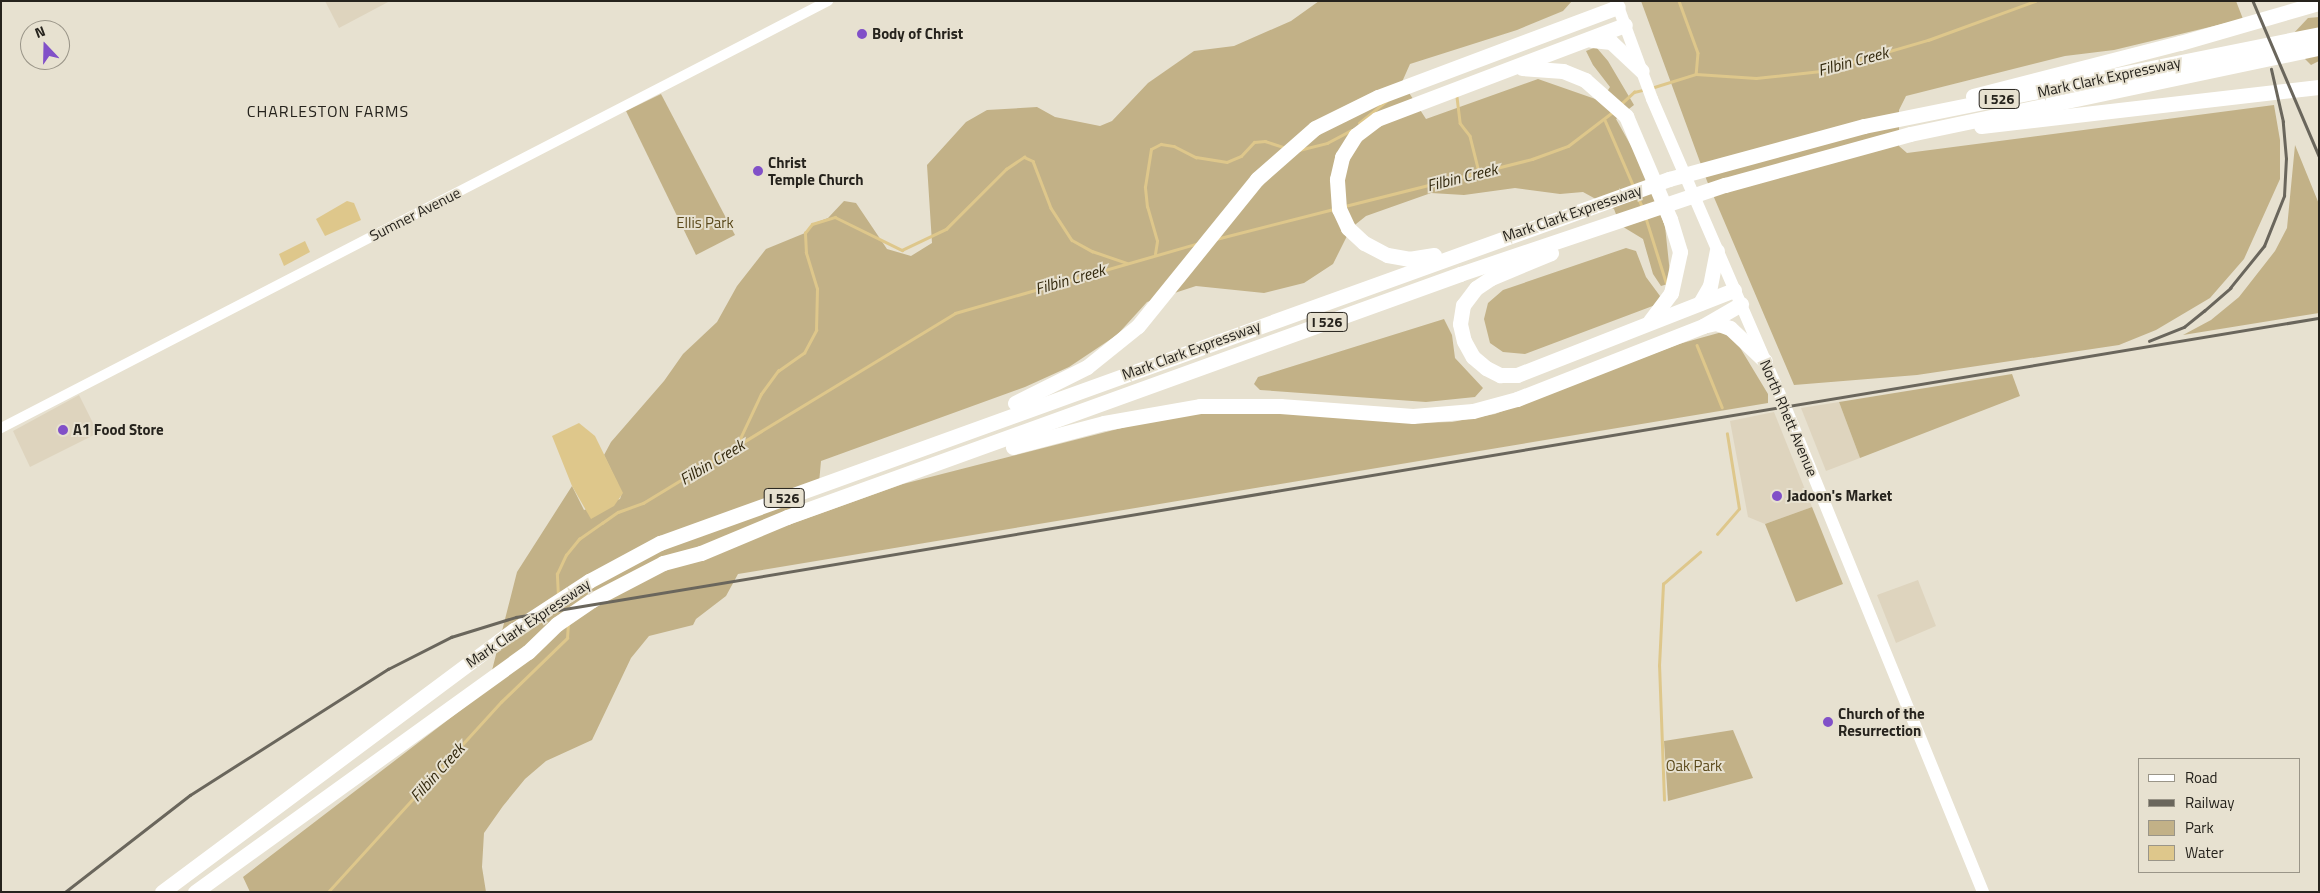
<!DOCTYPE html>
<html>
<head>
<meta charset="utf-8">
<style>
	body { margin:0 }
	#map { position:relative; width:2320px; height:893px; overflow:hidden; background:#e7e1d0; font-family:"Titillium Web",sans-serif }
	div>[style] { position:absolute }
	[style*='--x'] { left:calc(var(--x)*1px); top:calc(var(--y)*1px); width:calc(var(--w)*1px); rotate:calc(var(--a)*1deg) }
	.built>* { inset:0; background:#ded4be }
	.green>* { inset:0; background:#c2b187 }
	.water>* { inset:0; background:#dec78b }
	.stream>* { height:2.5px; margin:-1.25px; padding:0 1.25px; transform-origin:1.25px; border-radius:1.25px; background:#dec78b }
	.minor>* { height:10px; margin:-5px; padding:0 5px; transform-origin:5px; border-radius:5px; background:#fff }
	.major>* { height:12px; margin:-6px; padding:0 6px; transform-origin:6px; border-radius:6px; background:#fff }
	.highway>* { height:15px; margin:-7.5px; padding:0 7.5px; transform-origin:7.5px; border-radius:7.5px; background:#fff }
	.rail>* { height:2.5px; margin:-1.25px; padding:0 1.25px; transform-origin:1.25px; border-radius:1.25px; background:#6a665c }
	.dots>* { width:14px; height:14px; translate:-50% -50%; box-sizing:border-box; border:2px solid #e7e1d0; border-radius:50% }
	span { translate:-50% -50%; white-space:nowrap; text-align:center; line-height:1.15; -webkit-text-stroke:4px #e7e1d0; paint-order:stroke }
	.shield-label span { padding:1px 4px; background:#e7e1d0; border:1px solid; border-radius:4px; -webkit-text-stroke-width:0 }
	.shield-label { font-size:14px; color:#26231d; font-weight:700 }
	.poi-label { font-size:15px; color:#26231d; font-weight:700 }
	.left { translate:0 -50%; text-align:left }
	.street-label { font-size:15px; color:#26231d }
	.park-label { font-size:15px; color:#5b4a1c }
	.water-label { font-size:16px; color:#33290e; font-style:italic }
	.neighbourhood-label { font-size:16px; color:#26231d; letter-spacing:1px }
	.frame { position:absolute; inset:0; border:2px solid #26231d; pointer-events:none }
	.legend { position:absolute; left:2138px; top:758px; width:162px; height:115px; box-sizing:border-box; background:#e7e1d0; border:1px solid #9a9588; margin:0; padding:6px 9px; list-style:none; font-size:15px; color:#26231d }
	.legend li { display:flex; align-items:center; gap:10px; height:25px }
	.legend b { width:25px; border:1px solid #9a9588 }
	.north { position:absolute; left:20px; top:20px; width:50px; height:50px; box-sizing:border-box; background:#e7e1d0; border:1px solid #9a9588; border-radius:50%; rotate:339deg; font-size:14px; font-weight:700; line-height:20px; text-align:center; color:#26231d }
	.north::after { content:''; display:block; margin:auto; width:18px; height:22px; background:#8150c8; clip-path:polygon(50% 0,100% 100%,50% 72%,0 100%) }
</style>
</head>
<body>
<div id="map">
	<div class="built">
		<i style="clip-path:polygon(325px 1px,390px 1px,339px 28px)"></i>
		<i style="clip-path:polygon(79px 395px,98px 433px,30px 467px,13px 431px)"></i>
		<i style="clip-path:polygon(1839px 402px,1860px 458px,1826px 471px,1801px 408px)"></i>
		<i style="clip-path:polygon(1774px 412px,1812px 507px,1765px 524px,1748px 517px,1730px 421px)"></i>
		<i style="clip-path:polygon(1918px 580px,1936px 626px,1896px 643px,1877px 595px)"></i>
	</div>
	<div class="green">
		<i style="clip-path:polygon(1319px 1px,1572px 1px,1563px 11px,1517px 30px,1410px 64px,1402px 82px,1426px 119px,1538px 79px,1601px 101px,1610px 87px,1593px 65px,1586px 51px,1596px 47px,1608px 61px,1634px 105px,1616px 119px,1639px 160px,1665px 226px,1671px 283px,1661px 286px,1653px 274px,1643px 239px,1620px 225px,1614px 209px,1583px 192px,1560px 194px,1515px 188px,1464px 195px,1431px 193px,1366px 216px,1351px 228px,1333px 264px,1304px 283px,1264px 293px,1196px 286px,1147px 302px,1117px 335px,1069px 367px,1025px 387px,821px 461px,819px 483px,771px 531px,903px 484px,1149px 421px,1215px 410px,1345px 416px,1410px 423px,1452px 422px,1495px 414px,1679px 344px,1722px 332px,1733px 336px,1768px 394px,1768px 403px,738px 574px,726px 596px,696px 619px,693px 625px,649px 636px,631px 658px,592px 740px,546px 761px,525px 779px,503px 806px,484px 833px,482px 867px,486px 892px,250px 892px,243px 877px,487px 690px,517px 572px,572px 486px,584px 510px,620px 499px,622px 493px,604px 455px,611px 442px,664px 381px,683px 354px,717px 322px,737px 286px,766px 249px,805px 233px,812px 224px,828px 218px,844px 201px,856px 203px,887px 249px,911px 256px,932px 243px,927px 165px,966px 122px,987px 110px,1037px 107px,1055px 117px,1100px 126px,1112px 121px,1148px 83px,1194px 51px,1234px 46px,1291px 21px)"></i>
		<i style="clip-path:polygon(1641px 1px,2236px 1px,2243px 19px,2114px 50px,2065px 56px,1906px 96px,1899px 110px,1899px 146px,1907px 153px,2274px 105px,2280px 140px,2280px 179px,2244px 259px,2210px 298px,2156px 330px,2119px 345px,1917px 375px,1794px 385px,1707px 181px)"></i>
		<i style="clip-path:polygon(2319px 17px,2319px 61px,2311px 65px,2300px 54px,2292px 35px,2308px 18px)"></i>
		<i style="clip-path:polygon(661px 94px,735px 235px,696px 255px,626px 111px)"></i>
		<i style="clip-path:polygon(2295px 145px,2319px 204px,2319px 313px,2183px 335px,2211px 320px,2239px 297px,2275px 251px,2287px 228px)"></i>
		<i style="clip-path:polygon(1626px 248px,1636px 251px,1646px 277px,1660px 296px,1658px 304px,1525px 354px,1503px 352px,1490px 343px,1484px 319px,1488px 303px,1503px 290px)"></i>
		<i style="clip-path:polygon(1444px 319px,1452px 335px,1455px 358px,1483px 388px,1475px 397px,1426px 402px,1260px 390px,1254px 384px,1258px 377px)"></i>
		<i style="clip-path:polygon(2012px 374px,2020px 396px,1860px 458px,1839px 402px)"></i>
		<i style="clip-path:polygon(1812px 507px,1843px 584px,1796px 602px,1765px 524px)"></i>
		<i style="clip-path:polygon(1733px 730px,1753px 778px,1668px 801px,1664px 741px)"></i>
	</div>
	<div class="water">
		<i style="clip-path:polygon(347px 201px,354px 203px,361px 220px,325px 236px,316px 219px)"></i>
		<i style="clip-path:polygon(305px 241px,310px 252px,284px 266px,279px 254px)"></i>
		<i style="clip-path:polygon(579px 423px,595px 436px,623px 493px,614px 506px,591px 519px,572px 486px,552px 436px)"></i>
	</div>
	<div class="stream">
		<i style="--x:1679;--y:1;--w:55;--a:69.9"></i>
		<i style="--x:1698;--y:53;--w:21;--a:95"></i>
		<i style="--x:1651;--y:88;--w:47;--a:-17.3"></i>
		<i style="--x:1696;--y:74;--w:60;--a:3.8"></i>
		<i style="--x:1756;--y:78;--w:65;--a:-6.1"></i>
		<i style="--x:1821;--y:71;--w:111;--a:-16.2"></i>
		<i style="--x:1928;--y:40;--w:114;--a:-20"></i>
		<i style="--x:1457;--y:97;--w:26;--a:83"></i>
		<i style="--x:1460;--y:123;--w:16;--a:52"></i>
		<i style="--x:1470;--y:136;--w:38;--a:76"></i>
		<i style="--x:1621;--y:104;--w:18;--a:-43"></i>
		<i style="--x:1634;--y:92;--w:9;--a:-13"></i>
		<i style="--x:1605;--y:120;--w:73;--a:66.6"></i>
		<i style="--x:1359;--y:123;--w:35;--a:-39"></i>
		<i style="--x:1299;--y:150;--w:29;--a:-14"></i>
		<i style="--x:1327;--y:143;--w:27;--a:-28"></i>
		<i style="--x:1638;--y:197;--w:12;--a:66"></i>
		<i style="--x:1345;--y:206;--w:193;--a:-14.1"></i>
		<i style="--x:1532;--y:159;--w:38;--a:-20"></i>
		<i style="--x:1568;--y:146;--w:58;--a:-37.3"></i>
		<i style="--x:1646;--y:218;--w:67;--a:72.6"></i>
		<i style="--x:1216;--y:239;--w:122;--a:-14.3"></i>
		<i style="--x:1155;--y:254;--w:13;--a:-81"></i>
		<i style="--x:1157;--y:241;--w:35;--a:-106"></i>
		<i style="--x:1147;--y:207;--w:20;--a:-96"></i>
		<i style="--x:1145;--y:187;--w:38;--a:-81"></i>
		<i style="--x:1151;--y:149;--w:11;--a:-27"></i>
		<i style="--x:1161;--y:144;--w:13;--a:9"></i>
		<i style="--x:1174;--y:146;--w:25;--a:27"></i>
		<i style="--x:1196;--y:157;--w:31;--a:9"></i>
		<i style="--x:1227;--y:162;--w:15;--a:-23"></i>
		<i style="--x:1241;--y:156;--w:19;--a:-47"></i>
		<i style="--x:1254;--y:142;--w:11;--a:-5"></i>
		<i style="--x:1265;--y:141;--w:20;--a:18"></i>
		<i style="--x:1697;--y:345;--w:67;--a:68"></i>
		<i style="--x:737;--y:445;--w:56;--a:-64.8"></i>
		<i style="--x:761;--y:394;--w:29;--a:-54"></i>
		<i style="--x:778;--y:371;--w:32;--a:-35"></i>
		<i style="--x:804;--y:353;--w:26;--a:-62"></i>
		<i style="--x:816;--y:330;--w:41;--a:-88.6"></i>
		<i style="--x:817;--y:289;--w:38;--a:-107"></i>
		<i style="--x:806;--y:253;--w:20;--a:-93"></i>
		<i style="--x:805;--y:233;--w:11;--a:-52"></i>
		<i style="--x:812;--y:224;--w:24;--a:-17"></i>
		<i style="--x:835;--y:217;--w:75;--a:26.2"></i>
		<i style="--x:902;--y:250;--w:49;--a:-25.5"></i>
		<i style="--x:946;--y:229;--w:85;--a:-45"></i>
		<i style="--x:1006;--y:169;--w:22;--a:-34"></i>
		<i style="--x:1024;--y:157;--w:10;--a:24"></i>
		<i style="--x:1033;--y:161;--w:50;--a:69"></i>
		<i style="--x:1051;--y:208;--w:38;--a:57"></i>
		<i style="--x:1072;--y:240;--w:23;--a:29"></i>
		<i style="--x:1092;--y:251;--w:37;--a:19"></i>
		<i style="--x:1717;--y:534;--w:33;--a:-49"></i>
		<i style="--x:1739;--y:509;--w:76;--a:-99.1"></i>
		<i style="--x:558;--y:596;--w:22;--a:-93"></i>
		<i style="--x:557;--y:574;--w:21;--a:-65"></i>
		<i style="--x:566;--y:555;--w:21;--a:-51"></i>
		<i style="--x:579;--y:539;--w:28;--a:-35"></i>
		<i style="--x:602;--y:523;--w:19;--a:-35"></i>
		<i style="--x:618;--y:512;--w:27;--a:-20"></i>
		<i style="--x:643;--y:503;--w:365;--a:-31.3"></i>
		<i style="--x:955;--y:313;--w:251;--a:-16"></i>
		<i style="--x:1664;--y:800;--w:134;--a:-92.1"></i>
		<i style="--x:1659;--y:666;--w:82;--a:-87.2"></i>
		<i style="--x:1663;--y:584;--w:49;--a:-40.9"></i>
		<i style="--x:328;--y:892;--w:257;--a:-47.7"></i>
		<i style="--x:501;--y:702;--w:92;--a:-44.1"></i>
		<i style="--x:567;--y:638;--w:16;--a:-86"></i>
	</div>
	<div class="minor">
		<i style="--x:1;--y:428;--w:931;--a:-27.31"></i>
	</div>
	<div class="major">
		<i style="--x:1616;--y:1;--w:104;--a:69.8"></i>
		<i style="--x:1652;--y:99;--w:335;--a:66.6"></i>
		<i style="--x:1785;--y:406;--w:525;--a:67.83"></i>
	</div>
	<div class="highway">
		<i style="--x:1592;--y:40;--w:19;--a:6"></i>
		<i style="--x:1611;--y:42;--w:42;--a:43.1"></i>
		<i style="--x:1522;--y:68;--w:41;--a:4.2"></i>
		<i style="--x:1563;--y:71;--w:24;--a:22"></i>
		<i style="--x:1585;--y:80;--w:55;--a:41.3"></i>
		<i style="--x:1626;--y:116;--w:112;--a:66.9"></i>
		<i style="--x:1670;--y:219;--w:34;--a:73"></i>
		<i style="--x:1680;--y:252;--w:42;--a:102.4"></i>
		<i style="--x:1671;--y:293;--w:35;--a:127"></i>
		<i style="--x:1973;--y:96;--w:214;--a:-14.4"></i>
		<i style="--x:2180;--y:43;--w:145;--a:-16.1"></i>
		<i style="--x:1981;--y:126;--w:340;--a:-6.6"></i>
		<i style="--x:1551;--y:253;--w:65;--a:157.4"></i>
		<i style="--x:1491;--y:278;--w:18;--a:146"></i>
		<i style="--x:1476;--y:288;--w:21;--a:127"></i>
		<i style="--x:1463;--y:305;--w:19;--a:99"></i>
		<i style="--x:1460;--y:324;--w:17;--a:77"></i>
		<i style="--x:1464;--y:341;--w:18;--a:61"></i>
		<i style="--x:1473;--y:357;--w:17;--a:40"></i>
		<i style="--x:1486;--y:368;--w:16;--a:27"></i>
		<i style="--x:1500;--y:375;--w:17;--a:0"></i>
		<i style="--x:1517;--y:375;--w:233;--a:-21.4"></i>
		<i style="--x:1434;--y:255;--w:24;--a:171"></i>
		<i style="--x:1410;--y:259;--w:23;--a:-170"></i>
		<i style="--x:1387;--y:255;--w:26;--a:-152"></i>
		<i style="--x:1364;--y:243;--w:22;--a:-137"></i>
		<i style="--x:1348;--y:228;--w:21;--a:-115"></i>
		<i style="--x:1339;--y:209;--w:30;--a:-94"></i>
		<i style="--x:1337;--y:179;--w:23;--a:-77"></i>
		<i style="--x:1342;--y:157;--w:26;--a:-58"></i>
		<i style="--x:1356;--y:135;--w:26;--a:-37"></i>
		<i style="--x:1377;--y:119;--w:265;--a:-20.8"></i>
		<i style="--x:1700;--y:303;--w:20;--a:-60"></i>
		<i style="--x:1710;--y:286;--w:36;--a:-79"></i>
		<i style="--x:1707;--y:325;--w:9;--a:-13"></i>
		<i style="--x:1716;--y:323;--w:15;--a:20"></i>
		<i style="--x:1730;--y:328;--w:48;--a:43.3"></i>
		<i style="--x:1015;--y:403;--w:80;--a:-26.6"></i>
		<i style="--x:1087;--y:367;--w:65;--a:-38.8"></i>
		<i style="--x:1138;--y:326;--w:189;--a:-51"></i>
		<i style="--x:1257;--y:179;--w:77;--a:-41.3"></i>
		<i style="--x:1315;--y:128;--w:70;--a:-26.2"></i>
		<i style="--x:1378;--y:97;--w:256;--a:-20.6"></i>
		<i style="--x:1013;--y:447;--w:94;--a:-14.8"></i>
		<i style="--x:1104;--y:423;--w:97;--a:-10"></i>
		<i style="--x:1200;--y:406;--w:80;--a:0"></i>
		<i style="--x:1280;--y:406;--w:133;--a:4.3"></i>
		<i style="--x:1413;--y:416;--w:60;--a:-4.8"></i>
		<i style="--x:1473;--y:411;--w:46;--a:-15.3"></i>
		<i style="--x:1517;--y:399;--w:200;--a:-21.4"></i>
		<i style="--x:1703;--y:326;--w:44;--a:-30.1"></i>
		<i style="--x:162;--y:892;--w:439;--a:-36.7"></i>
		<i style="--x:514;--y:630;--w:90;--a:-33.2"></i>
		<i style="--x:589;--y:581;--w:81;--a:-28.2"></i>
		<i style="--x:660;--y:543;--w:1073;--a:-19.84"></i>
		<i style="--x:1669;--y:179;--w:202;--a:-15.2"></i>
		<i style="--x:1864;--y:126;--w:464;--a:-11.4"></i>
		<i style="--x:195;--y:892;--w:410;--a:-35.8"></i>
		<i style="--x:528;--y:652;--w:40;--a:-44"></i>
		<i style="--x:557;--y:624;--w:42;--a:-34.4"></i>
		<i style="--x:592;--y:600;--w:80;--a:-27.5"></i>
		<i style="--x:663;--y:563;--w:39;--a:-15"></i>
		<i style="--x:701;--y:553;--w:93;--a:-22.7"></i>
		<i style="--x:787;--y:517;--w:716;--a:-19.85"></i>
		<i style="--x:1460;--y:274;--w:280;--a:-18.6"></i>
		<i style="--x:1725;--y:185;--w:192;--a:-15.4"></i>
		<i style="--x:1910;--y:134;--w:418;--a:-11.9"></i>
	</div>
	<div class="rail">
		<i style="--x:2253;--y:1;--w:168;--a:66.9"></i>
		<i style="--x:2149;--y:341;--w:38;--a:-22"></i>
		<i style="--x:2184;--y:327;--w:26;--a:-39"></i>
		<i style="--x:2204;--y:311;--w:35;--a:-41"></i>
		<i style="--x:2230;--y:288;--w:54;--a:-51"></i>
		<i style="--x:2264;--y:246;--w:54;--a:-68.2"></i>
		<i style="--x:2284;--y:196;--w:37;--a:-87"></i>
		<i style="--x:2286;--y:159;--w:37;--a:-95"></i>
		<i style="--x:2283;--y:122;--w:54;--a:-102.8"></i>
		<i style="--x:65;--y:892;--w:158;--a:-37.8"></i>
		<i style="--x:190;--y:795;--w:235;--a:-32.5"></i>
		<i style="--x:388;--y:669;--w:71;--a:-26.9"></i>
		<i style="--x:451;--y:637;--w:68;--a:-17.1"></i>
		<i style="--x:516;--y:617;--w:1828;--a:-9.42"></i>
	</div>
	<div class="dots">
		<i style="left:862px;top:34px;background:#8150c8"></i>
		<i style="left:758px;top:171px;background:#8150c8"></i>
		<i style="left:63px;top:430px;background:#8150c8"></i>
		<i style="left:1777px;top:496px;background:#8150c8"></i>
		<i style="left:1828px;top:722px;background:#8150c8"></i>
	</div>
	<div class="shield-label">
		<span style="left:1999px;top:99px">I 526</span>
		<span style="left:1327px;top:322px">I 526</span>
		<span style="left:784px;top:498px">I 526</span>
	</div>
	<div class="poi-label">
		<span class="left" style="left:872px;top:34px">Body of Christ</span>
		<span class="left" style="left:768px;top:171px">Christ<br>Temple Church</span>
		<span class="left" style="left:73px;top:430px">A1 Food Store</span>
		<span class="left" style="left:1787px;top:496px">Jadoon's Market</span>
		<span class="left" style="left:1838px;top:722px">Church of the<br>Resurrection</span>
	</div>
	<div class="street-label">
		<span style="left:2109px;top:77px;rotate:-12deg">Mark Clark Expressway</span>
		<span style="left:1572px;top:213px;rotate:-19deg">Mark Clark Expressway</span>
		<span style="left:415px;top:214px;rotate:-27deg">Sumner Avenue</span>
		<span style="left:1191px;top:350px;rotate:-20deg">Mark Clark Expressway</span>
		<span style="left:1789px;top:418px;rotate:67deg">North Rhett Avenue</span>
		<span style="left:528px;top:623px;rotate:-34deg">Mark Clark Expressway</span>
	</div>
	<div class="park-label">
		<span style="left:705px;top:223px">Ellis Park</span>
		<span style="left:1694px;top:766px">Oak Park</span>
	</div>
	<div class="water-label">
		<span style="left:1853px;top:61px;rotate:-15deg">Filbin Creek</span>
		<span style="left:1462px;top:177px;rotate:-14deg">Filbin Creek</span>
		<span style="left:1070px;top:279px;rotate:-16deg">Filbin Creek</span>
		<span style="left:712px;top:462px;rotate:-31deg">Filbin Creek</span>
		<span style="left:437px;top:772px;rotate:-48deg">Filbin Creek</span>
	</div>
	<div class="neighbourhood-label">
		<span style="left:328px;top:111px">CHARLESTON FARMS</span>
	</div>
	<div class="frame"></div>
	<ul class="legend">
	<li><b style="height:6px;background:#fff"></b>Road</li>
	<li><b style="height:6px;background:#6a665c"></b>Railway</li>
	<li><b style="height:14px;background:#c2b187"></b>Park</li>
	<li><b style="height:14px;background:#dec78b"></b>Water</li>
	</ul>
	<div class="north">N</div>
</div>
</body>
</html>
